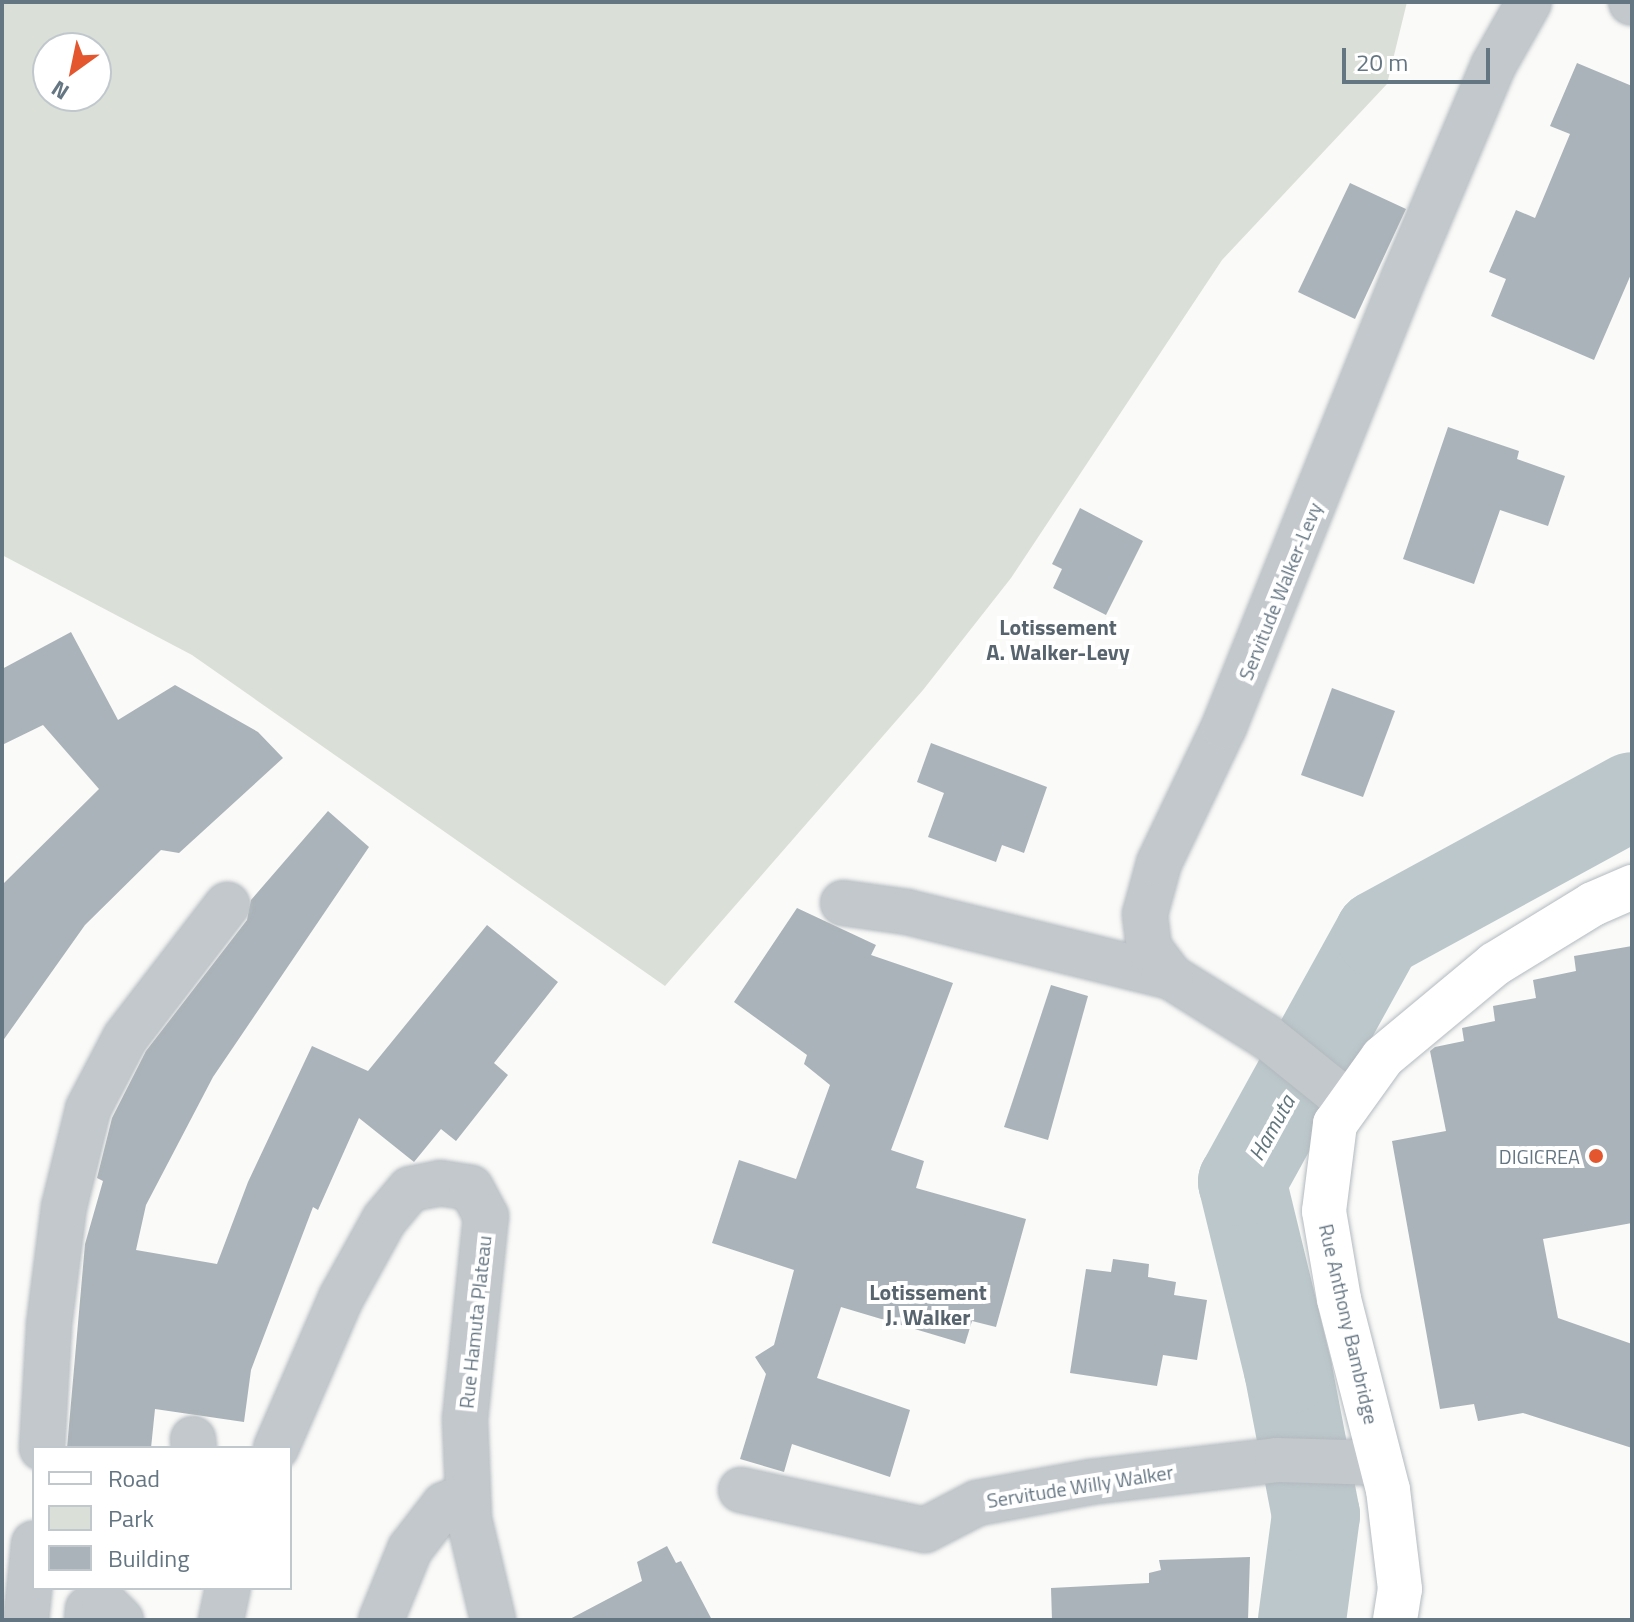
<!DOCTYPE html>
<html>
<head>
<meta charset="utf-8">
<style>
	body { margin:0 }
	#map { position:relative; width:1634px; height:1622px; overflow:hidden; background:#fafaf8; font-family:"Titillium Web",sans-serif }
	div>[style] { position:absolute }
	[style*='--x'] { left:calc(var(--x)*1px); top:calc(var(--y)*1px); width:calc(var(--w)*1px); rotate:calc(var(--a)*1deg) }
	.green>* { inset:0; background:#dadfd7 }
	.river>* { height:88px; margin:-44px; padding:0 44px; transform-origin:44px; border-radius:44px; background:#bbc7cb }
	.building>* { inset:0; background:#aab3b9 }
	.roads { filter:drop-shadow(0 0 2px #b3babf) drop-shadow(0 0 2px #b3babf) }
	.minor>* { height:44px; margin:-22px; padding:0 22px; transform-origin:22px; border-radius:22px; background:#c3c8cc }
	.secondary>* { height:44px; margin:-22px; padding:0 22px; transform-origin:22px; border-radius:22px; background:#fff }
	.dots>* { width:22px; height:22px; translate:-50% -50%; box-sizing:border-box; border:4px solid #fff; border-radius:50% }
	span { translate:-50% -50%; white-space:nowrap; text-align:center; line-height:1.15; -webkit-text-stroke:8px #fff; paint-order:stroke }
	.street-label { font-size:20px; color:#657683 }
	.poi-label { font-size:20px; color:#657683 }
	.right { translate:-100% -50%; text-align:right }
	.neighbourhood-label { font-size:22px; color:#57646e; font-weight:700 }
	.water-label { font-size:22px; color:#60757c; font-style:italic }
	.frame { position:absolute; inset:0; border:4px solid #657683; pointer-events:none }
	.legend { position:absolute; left:32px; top:1446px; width:260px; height:144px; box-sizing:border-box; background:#fff; border:2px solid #c1c8cd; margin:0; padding:10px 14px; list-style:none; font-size:24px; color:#657683 }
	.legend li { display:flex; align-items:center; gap:16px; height:40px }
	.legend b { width:40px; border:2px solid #c1c8cd }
	.north { position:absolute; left:32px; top:32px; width:80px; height:80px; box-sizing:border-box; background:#fff; border:2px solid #c1c8cd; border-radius:50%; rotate:213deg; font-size:22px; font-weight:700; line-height:32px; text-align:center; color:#657683 }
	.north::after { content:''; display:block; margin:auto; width:28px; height:36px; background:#e4572e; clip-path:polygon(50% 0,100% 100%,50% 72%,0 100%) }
	.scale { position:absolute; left:1342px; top:48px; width:148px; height:36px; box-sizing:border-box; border:4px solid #657683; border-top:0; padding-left:10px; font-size:24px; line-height:28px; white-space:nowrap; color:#657683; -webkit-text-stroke:6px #fff; paint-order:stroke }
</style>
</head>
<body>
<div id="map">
	<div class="green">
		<i style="clip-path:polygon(evenodd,2px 2px,1407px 2px,1387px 84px,1222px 260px,1011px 578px,923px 690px,665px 986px,192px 655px,2px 555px,2px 2px,48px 48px,96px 48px,96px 96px,48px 96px,48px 48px)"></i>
	</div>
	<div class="river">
		<i style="--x:1302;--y:1620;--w:106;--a:-82.4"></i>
		<i style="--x:1316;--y:1515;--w:148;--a:-100.9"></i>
		<i style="--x:1288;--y:1370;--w:194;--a:-103.7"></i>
		<i style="--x:1242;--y:1182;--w:283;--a:-61.1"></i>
		<i style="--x:1379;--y:934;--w:288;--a:-28.6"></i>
	</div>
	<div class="building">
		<i style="clip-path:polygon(1577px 63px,1632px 86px,1632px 272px,1594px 360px,1491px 316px,1506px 279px,1489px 272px,1516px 210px,1535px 218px,1570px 134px,1550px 126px)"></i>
		<i style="clip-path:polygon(1350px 183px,1406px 209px,1355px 319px,1298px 292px)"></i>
		<i style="clip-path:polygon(1448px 427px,1519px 451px,1517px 459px,1565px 476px,1548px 526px,1500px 510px,1474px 584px,1403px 559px)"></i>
		<i style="clip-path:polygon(1080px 508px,1143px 541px,1106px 615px,1053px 588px,1062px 569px,1052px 564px)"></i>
		<i style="clip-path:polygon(71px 632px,118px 720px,175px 685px,258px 732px,283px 758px,179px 853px,161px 850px,85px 925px,2px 1042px,2px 885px,99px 789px,43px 725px,2px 745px,2px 669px)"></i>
		<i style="clip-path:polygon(1332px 688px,1395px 711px,1363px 797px,1301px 775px)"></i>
		<i style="clip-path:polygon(931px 743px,1047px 787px,1024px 853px,1002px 845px,996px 862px,928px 837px,944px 793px,917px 782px)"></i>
		<i style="clip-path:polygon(328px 811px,369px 847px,213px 1077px,146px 1205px,136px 1250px,217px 1264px,248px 1182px,312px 1046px,368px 1071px,487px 925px,558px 982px,494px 1063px,508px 1075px,456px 1141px,441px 1129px,414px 1162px,359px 1118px,318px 1210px,313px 1207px,251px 1370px,244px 1422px,155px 1409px,151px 1448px,67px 1448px,85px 1244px,103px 1181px,97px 1178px,112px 1118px,146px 1051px,247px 920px,251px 900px)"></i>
		<i style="clip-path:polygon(797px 908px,876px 945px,871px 955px,953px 983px,891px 1150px,924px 1161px,916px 1188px,1026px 1219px,996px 1327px,972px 1321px,965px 1344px,841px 1307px,817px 1378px,910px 1410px,890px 1477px,792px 1444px,784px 1472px,740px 1459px,766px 1374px,755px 1357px,774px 1345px,794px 1270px,712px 1243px,739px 1160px,796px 1179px,830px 1085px,804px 1064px,807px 1055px,734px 1002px)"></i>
		<i style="clip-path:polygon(1632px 946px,1632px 1223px,1543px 1239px,1558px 1318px,1632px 1344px,1632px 1448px,1523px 1413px,1478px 1421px,1474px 1404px,1440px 1409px,1392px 1141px,1446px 1131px,1430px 1051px,1435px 1047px,1464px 1041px,1462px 1028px,1495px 1021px,1493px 1006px,1536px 998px,1533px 980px,1576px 971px,1574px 956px)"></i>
		<i style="clip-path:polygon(1051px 985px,1088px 996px,1048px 1140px,1004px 1127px)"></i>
		<i style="clip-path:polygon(1113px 1259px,1149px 1264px,1148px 1277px,1176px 1282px,1174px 1295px,1207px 1300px,1197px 1360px,1163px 1355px,1157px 1386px,1070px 1373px,1086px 1269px,1111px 1272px)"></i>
		<i style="clip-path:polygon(667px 1546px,676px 1563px,681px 1561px,712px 1620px,568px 1620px,642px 1581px,637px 1562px)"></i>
		<i style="clip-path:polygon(1250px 1557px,1248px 1620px,1052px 1620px,1051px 1588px,1149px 1583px,1149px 1573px,1161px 1570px,1159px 1560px)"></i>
	</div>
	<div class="roads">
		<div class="minor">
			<i style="--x:1631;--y:2;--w:1;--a:45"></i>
			<i style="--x:843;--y:903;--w:65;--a:8"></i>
			<i style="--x:907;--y:912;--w:272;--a:13.8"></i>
			<i style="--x:1349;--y:1103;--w:105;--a:-141.2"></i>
			<i style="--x:1267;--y:1037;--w:113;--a:-148"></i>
			<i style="--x:1171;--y:977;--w:36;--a:-127"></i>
			<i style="--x:1149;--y:948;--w:34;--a:-97"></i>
			<i style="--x:1145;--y:914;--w:53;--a:-74.6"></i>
			<i style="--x:1159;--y:863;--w:151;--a:-64.5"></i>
			<i style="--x:1224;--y:727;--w:485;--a:-68.2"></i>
			<i style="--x:1404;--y:277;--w:229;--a:-67.1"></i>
			<i style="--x:1493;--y:66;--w:73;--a:-60.6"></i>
			<i style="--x:193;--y:1439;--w:9;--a:84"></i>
			<i style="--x:42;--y:1448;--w:123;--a:-86.7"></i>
			<i style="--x:49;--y:1325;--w:119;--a:-82.8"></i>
			<i style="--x:64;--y:1207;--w:101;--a:-76.2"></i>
			<i style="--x:88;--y:1109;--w:80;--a:-62.5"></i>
			<i style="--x:125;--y:1038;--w:168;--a:-52.5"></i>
			<i style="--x:276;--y:1448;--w:163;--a:-66.6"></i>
			<i style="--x:341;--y:1298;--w:89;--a:-61.1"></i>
			<i style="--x:384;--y:1220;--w:40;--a:-50"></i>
			<i style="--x:410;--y:1189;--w:31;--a:-11"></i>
			<i style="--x:440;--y:1183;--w:31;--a:9"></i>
			<i style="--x:471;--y:1188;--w:32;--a:62"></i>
			<i style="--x:486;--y:1216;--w:204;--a:95.9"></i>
			<i style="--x:465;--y:1419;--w:100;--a:87.7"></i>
			<i style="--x:469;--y:1519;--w:104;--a:76.6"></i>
			<i style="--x:741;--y:1490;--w:188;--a:12.3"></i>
			<i style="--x:925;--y:1530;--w:59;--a:-27.4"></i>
			<i style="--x:977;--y:1503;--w:115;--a:-10.5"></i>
			<i style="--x:1090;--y:1482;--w:188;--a:-6.7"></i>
			<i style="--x:1277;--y:1460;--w:104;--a:1.7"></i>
			<i style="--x:26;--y:1620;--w:77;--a:-84.1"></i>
			<i style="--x:87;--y:1620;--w:11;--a:-85"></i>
			<i style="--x:88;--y:1609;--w:17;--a:-21"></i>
			<i style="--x:104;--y:1603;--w:24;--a:45"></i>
			<i style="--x:221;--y:1620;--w:33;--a:-78"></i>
			<i style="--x:381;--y:1620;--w:77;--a:-67.8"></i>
			<i style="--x:410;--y:1549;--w:56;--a:-52.3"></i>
			<i style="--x:444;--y:1505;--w:26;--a:-23"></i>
		</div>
		<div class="secondary">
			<i style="--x:1395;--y:1620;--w:31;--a:-81"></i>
			<i style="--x:1400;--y:1589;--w:100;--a:-96.9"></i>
			<i style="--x:1388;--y:1490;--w:197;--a:-104.4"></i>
			<i style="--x:1339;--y:1299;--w:89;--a:-99.7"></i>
			<i style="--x:1324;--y:1211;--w:88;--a:-82.8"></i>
			<i style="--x:1335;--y:1124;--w:82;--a:-54.4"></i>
			<i style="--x:1383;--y:1057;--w:146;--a:-39.7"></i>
			<i style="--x:1495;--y:964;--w:115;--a:-31.5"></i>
			<i style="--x:1593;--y:904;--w:43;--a:-23.6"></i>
		</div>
	</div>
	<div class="dots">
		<i style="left:1596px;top:1156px;background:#e4572e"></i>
	</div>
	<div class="street-label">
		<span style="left:1280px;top:591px;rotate:-68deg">Servitude Walker-Levy</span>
		<span style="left:475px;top:1322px;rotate:-84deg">Rue Hamuta Plateau</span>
		<span style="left:1349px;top:1324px;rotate:77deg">Rue Anthony Bambridge</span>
		<span style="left:1080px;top:1486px;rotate:-9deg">Servitude Willy Walker</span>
	</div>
	<div class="poi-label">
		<span class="right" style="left:1580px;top:1156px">DIGICREA</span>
	</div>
	<div class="neighbourhood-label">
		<span style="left:1058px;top:640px">Lotissement<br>A. Walker-Levy</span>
		<span style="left:928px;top:1305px">Lotissement<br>J. Walker</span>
	</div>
	<div class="water-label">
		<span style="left:1272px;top:1128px;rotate:-61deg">Hamuta</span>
	</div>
	<div class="frame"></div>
	<ul class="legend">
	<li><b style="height:10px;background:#fff"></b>Road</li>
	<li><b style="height:22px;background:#dadfd7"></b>Park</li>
	<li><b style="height:22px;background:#aab3b9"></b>Building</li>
	</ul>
	<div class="north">N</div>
	<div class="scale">20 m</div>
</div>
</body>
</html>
